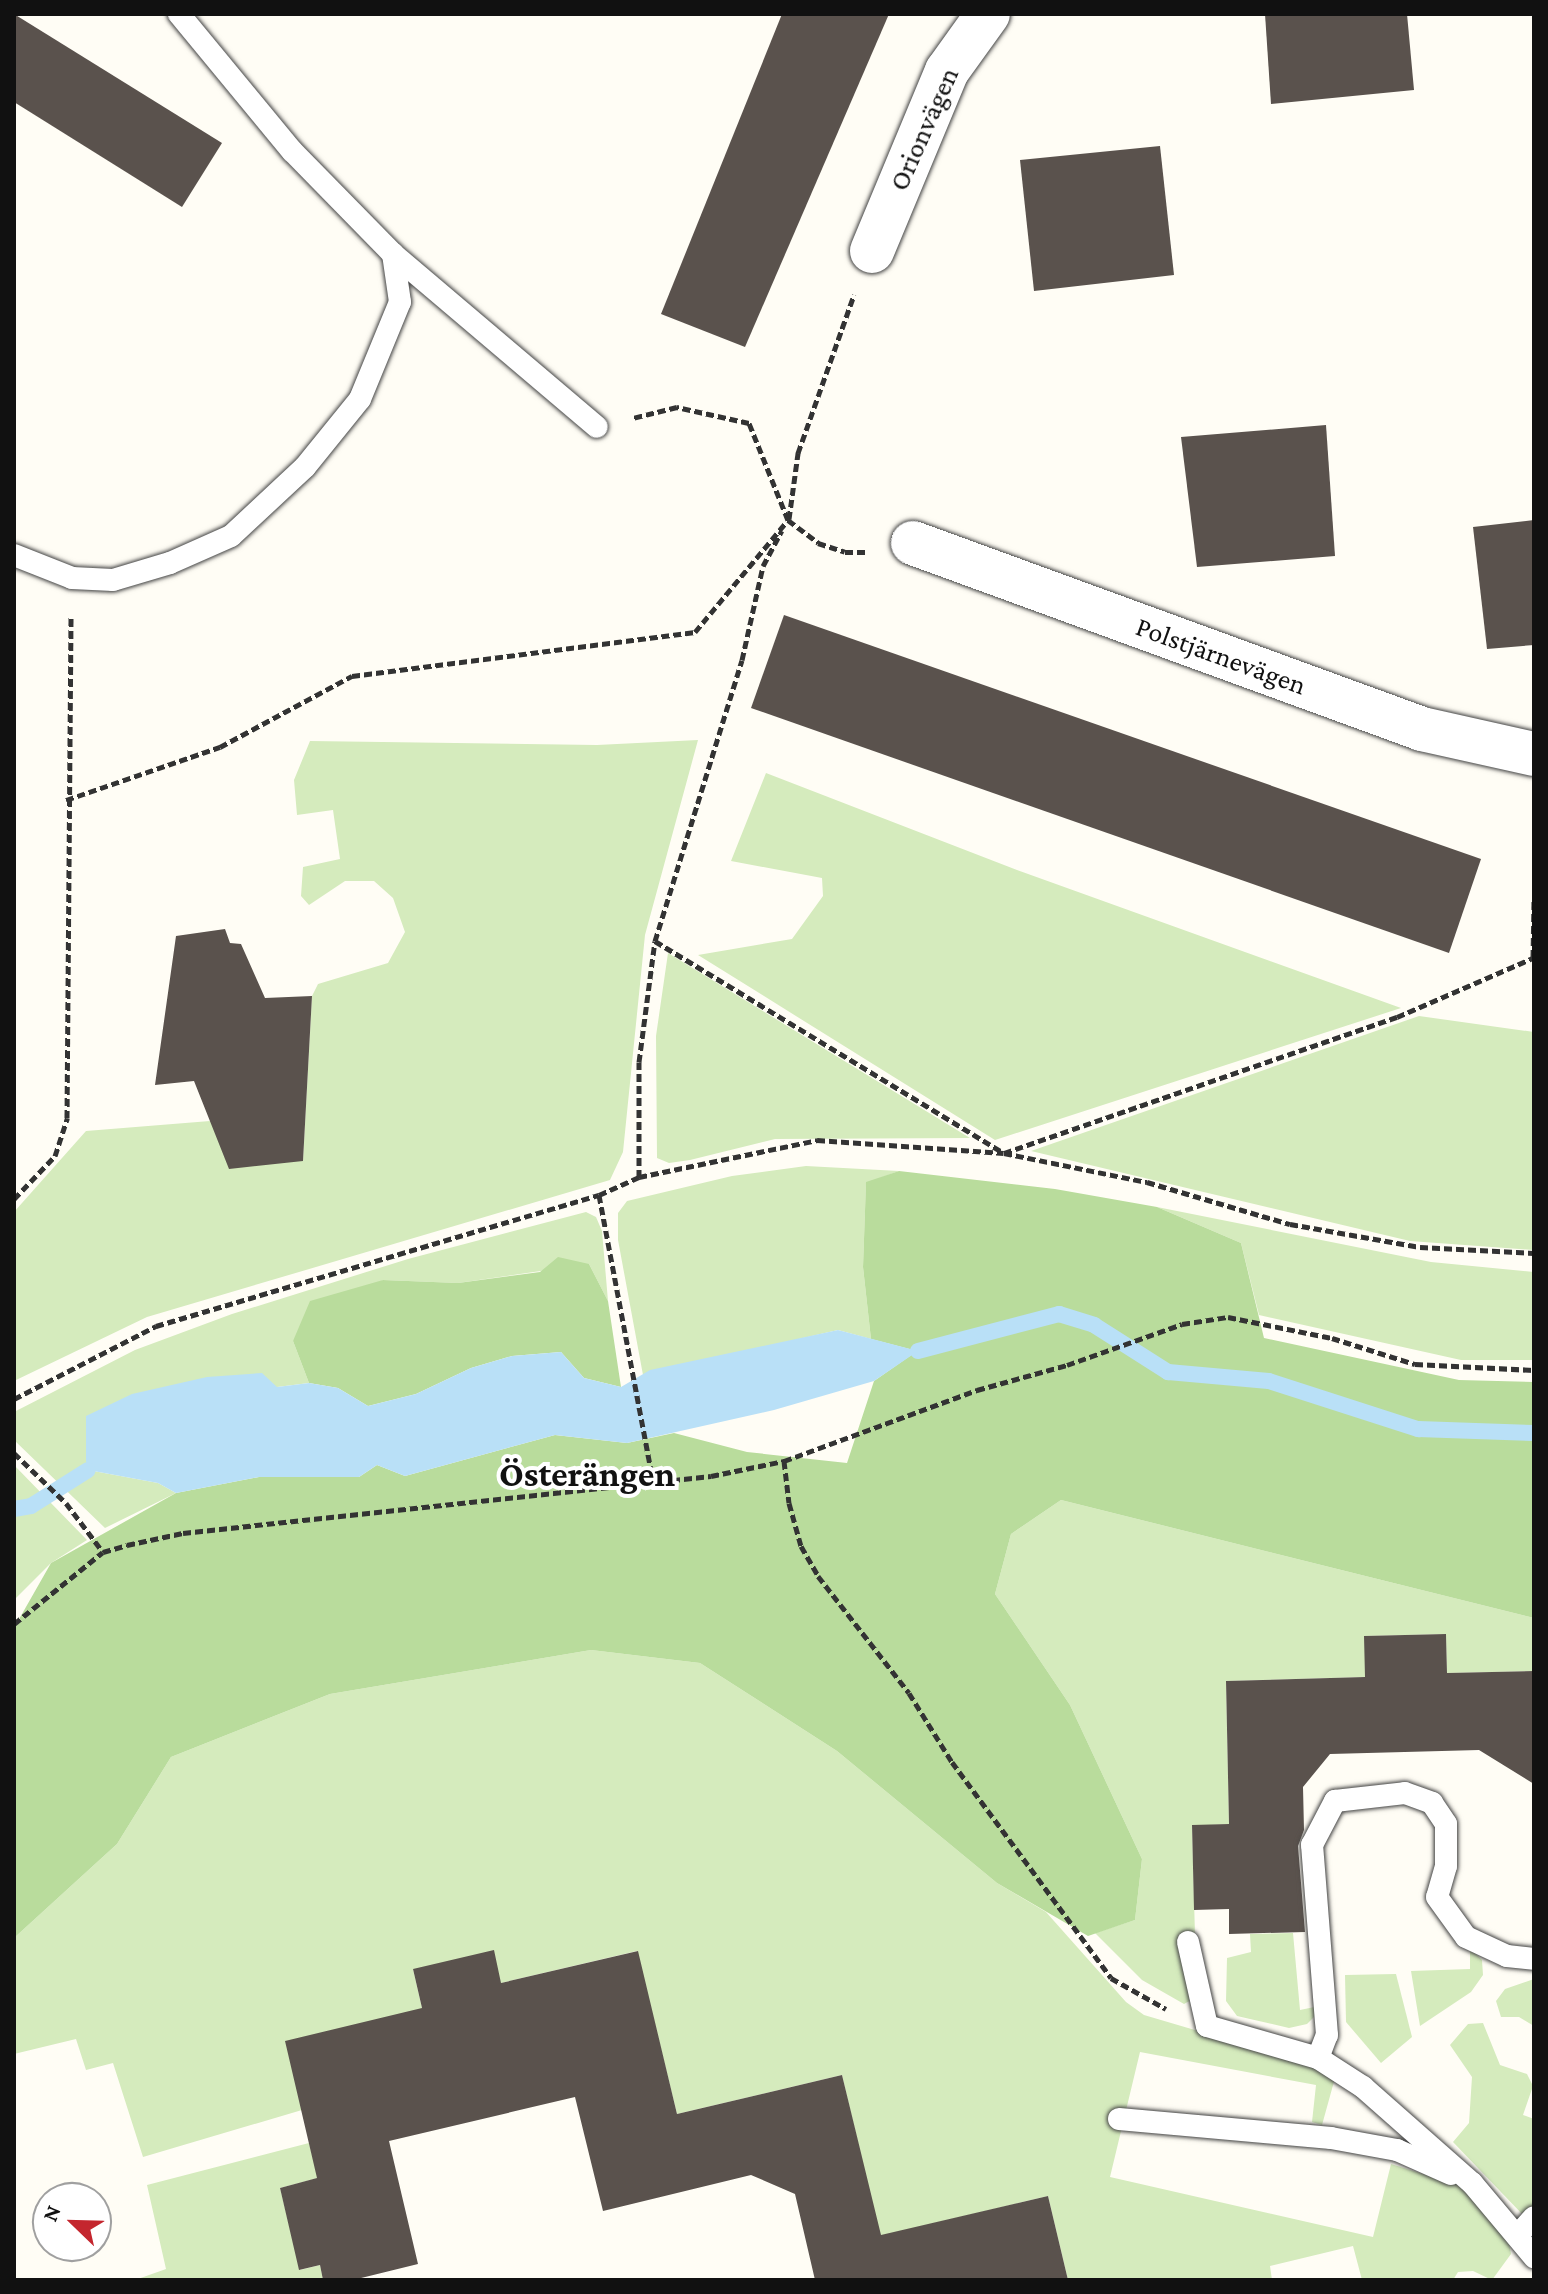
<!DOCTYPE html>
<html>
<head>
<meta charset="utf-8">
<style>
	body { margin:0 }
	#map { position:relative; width:1548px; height:2294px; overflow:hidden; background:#fffdf5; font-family:"Crimson Pro",serif }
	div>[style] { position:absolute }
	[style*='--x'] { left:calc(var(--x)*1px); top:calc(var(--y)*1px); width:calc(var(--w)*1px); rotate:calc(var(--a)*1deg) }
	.green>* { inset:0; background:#d5ebbd }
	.forest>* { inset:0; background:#b9dc9c }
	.water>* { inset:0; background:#b9e0f7 }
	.stream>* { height:16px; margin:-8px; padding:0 8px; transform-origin:8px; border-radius:8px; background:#b9e0f7 }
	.building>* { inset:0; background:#5a524d }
	.path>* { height:5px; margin-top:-2.5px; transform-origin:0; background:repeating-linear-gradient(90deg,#333 0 8px,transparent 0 12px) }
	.roads { filter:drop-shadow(0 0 2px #444) drop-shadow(0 0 2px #444) }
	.service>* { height:22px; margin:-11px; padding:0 11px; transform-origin:11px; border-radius:11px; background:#fff }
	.minor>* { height:44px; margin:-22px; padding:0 22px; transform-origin:22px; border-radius:22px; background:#fff }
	span { translate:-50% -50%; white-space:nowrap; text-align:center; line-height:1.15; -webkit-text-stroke:8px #fff; paint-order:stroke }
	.street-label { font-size:28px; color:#111 }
	.district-label { font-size:36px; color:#111; font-weight:700 }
	.frame { position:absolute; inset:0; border:16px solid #111; pointer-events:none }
	.north { position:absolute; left:32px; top:2182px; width:80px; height:80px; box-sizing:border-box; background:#fff; border:2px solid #a0a0a0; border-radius:50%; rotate:293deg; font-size:22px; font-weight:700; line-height:32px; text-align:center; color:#111 }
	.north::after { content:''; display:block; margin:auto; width:28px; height:36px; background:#c4262e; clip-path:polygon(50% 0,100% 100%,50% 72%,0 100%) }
</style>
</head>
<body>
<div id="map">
	<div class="green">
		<i style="clip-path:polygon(698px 740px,645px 935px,623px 1152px,610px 1180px,147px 1317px,14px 1381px,14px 1212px,86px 1131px,210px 1121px,303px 1161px,312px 996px,318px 984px,388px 963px,405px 932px,393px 898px,374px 881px,345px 881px,309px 905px,301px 896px,303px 867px,340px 859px,333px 810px,297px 815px,294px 780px,310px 741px,597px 745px)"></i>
		<i style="clip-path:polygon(766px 773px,1017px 870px,1401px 1008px,995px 1140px,698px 955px,792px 939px,823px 896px,822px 878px,731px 861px)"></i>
		<i style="clip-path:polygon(668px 953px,970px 1138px,775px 1139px,690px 1160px,669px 1163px,657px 1158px,656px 1036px)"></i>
		<i style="clip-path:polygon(1419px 1016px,1534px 1032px,1534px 1250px,1410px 1241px,1031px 1151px)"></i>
		<i style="clip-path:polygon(806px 1166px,899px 1171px,866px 1183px,863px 1267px,871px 1339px,838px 1330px,643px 1375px,618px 1240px,618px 1213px,627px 1201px,732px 1176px)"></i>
		<i style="clip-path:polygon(1157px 1207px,1431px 1262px,1534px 1272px,1534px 1360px,1461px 1360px,1259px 1315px,1241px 1243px)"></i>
		<i style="clip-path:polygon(586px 1212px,596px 1217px,602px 1231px,608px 1301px,589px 1264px,458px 1283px,383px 1280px,293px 1341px,309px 1383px,277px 1387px,88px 1470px,158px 1483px,176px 1493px,105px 1528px,14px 1440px,14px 1412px,135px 1350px,232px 1314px,408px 1259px)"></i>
		<i style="clip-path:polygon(14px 1465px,87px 1540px,51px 1563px,14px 1600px)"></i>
		<i style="clip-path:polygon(1061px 1500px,1534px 1618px,1534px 1671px,1447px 1673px,1446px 1634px,1365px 1636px,1365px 1677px,1226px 1681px,1229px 1824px,1192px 1826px,1196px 1972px,1195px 1998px,1184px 2004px,1142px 1980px,1095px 1933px,1135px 1920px,1142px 1859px,1070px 1705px,995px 1594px,1011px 1534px)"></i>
		<i style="clip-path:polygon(591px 1650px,700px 1663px,837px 1751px,997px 1883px,1046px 1912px,1126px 2002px,1144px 2015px,1327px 2069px,1335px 2078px,1322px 2125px,1312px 2122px,1316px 2085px,1140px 2052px,1110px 2177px,1373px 2237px,1391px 2164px,1462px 2186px,1508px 2237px,1511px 2254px,1492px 2280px,1473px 2271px,1458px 2272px,1453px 2280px,1362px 2280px,1353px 2246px,1270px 2266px,1272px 2280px,1068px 2280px,1048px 2196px,880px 2236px,842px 2075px,677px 2114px,637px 1951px,501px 1983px,413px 1969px,422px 2008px,302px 2110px,143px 2157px,113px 2063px,86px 2070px,76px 2039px,14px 2054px,14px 1938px,117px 1844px,171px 1757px,330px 1694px)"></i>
		<i style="clip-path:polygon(1293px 1933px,1300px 2010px,1319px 2006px,1315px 2016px,1307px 2024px,1289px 2028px,1237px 2016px,1226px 2001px,1227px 1958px,1251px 1952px,1250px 1934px)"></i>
		<i style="clip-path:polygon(1470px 1948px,1482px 1960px,1483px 1975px,1471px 1992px,1420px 2026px,1411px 1971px,1470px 1969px)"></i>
		<i style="clip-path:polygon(1396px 1974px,1412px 2037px,1381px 2063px,1346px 2022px,1345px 1975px)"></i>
		<i style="clip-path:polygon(1534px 1979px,1534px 2026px,1519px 2017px,1501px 2017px,1496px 2001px,1505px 1989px)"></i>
		<i style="clip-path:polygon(1483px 2023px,1500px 2065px,1527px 2074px,1533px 2086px,1523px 2115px,1534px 2119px,1534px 2213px,1524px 2216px,1453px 2142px,1469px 2123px,1472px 2077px,1450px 2045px,1468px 2024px)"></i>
		<i style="clip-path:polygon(309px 2143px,318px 2178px,280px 2188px,300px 2270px,320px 2265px,323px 2280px,135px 2280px,166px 2269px,147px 2185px)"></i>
	</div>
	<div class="forest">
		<i style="clip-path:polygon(899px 1171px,1055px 1189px,1157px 1207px,1241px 1243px,1264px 1338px,1459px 1380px,1534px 1382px,1534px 1618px,1061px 1500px,1011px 1534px,995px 1594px,1070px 1705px,1142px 1859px,1135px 1920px,1088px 1936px,997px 1883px,837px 1751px,700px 1663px,591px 1650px,330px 1694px,171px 1757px,117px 1844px,14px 1938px,14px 1628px,51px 1563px,176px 1493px,259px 1477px,359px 1477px,377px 1465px,405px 1476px,555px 1435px,627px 1443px,674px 1433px,747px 1452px,847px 1463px,874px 1381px,917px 1351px,871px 1339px,863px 1267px,866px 1182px)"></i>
		<i style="clip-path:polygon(558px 1257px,589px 1264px,608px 1301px,621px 1387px,584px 1378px,561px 1352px,512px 1356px,471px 1368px,416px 1394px,368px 1406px,338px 1388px,309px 1383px,293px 1341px,310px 1301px,383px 1280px,458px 1283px,540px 1272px)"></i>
	</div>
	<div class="water">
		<i style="clip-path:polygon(838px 1330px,918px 1351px,874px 1381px,774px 1410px,627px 1443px,555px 1435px,405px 1476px,377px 1465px,359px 1477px,259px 1477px,176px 1493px,158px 1483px,88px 1470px,86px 1461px,86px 1416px,132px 1394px,207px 1377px,262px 1373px,277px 1387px,309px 1383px,338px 1388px,368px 1406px,416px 1394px,471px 1368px,512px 1356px,561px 1352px,584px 1378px,621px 1387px,650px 1370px)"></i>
	</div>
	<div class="stream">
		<i style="--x:918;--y:1351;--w:146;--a:-14.7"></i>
		<i style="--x:1059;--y:1314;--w:37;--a:17"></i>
		<i style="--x:1094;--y:1325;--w:88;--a:32.4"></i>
		<i style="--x:1168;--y:1372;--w:101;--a:5.1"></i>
		<i style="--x:1269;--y:1381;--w:157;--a:17.9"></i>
		<i style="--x:1418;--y:1429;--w:116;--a:2"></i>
		<i style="--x:14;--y:1509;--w:17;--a:-10"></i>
		<i style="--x:31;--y:1506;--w:67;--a:-32.3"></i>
	</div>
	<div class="building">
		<i style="clip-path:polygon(14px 14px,222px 143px,182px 207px,14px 102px)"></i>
		<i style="clip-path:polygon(782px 14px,889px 14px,745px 347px,661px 314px)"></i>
		<i style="clip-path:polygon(1265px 14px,1407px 14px,1414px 90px,1271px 104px)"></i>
		<i style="clip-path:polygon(1160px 146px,1174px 275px,1034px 291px,1020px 160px)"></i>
		<i style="clip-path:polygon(1326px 425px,1335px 556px,1197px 567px,1181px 437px)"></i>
		<i style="clip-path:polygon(1534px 520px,1534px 645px,1487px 649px,1473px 527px)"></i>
		<i style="clip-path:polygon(784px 615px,1481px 859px,1449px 953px,751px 708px)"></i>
		<i style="clip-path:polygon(225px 929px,230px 943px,241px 944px,265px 998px,312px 996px,303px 1161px,229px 1169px,194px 1081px,155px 1085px,176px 936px)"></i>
		<i style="clip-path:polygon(1446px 1634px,1447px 1673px,1534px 1671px,1534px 1784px,1479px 1750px,1330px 1754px,1303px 1787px,1304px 1830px,1298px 1846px,1305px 1932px,1229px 1934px,1229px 1909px,1194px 1910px,1192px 1825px,1229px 1824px,1226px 1681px,1365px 1677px,1364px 1636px)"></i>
		<i style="clip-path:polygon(494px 1950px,501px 1983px,638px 1951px,677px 2114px,842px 2075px,881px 2235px,1048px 2196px,1068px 2280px,815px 2280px,795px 2194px,751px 2175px,603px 2211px,575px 2097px,389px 2141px,418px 2264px,353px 2280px,323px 2280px,320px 2265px,299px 2270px,280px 2188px,317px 2178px,285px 2041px,422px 2008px,413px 1969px)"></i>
	</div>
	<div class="path">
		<i style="--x:789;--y:519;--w:67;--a:-82.2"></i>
		<i style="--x:798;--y:453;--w:168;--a:-70.5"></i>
		<i style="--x:788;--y:520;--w:38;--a:37"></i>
		<i style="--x:818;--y:543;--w:28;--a:18"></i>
		<i style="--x:845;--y:552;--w:21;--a:0"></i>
		<i style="--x:66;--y:800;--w:163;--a:-19"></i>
		<i style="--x:220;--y:747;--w:150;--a:-28.3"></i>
		<i style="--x:352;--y:676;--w:346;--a:-7.3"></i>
		<i style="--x:695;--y:632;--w:146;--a:-50.3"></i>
		<i style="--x:788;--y:520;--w:105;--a:-111.9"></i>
		<i style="--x:749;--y:423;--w:74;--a:-167.5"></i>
		<i style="--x:677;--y:407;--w:45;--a:166"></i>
		<i style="--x:655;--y:941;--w:408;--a:31.3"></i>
		<i style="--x:1004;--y:1153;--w:416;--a:-19.1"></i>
		<i style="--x:1397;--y:1017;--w:148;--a:-23.5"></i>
		<i style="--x:1533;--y:958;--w:60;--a:-89"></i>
		<i style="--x:639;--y:1177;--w:115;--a:-90"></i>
		<i style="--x:639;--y:1062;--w:122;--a:-82.5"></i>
		<i style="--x:655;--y:941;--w:294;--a:-72.8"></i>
		<i style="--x:742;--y:660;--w:96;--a:-77.4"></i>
		<i style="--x:763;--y:566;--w:40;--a:-62"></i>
		<i style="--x:599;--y:1195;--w:290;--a:79.3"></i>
		<i style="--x:14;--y:1199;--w:59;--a:-46.4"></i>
		<i style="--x:55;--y:1156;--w:40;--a:-72"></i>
		<i style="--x:67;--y:1118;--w:503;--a:-89.54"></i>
		<i style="--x:14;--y:1399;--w:160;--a:-27.2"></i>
		<i style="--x:156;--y:1326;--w:462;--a:-16.5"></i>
		<i style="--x:599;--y:1195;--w:44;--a:-24.2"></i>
		<i style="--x:639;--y:1177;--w:182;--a:-11.7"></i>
		<i style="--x:817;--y:1140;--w:187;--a:4"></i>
		<i style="--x:1004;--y:1153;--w:146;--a:11.5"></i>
		<i style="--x:1147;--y:1182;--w:149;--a:16.4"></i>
		<i style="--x:1290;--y:1224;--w:132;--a:10"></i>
		<i style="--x:1420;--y:1247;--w:114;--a:3"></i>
		<i style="--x:14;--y:1453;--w:72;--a:43.9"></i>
		<i style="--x:66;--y:1503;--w:61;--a:52.9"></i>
		<i style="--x:784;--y:1461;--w:42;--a:83.2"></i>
		<i style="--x:789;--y:1503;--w:45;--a:74.4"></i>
		<i style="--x:801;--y:1546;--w:34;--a:60"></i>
		<i style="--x:818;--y:1576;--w:148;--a:52.1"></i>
		<i style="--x:909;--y:1693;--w:81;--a:58.1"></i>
		<i style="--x:952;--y:1762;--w:268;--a:53.6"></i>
		<i style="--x:1111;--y:1978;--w:63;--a:29.4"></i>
		<i style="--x:14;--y:1624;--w:114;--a:-39"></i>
		<i style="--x:103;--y:1552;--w:25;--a:-16"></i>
		<i style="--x:127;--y:1545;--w:57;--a:-12.1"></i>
		<i style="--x:183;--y:1533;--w:531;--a:-6.16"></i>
		<i style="--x:711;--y:1476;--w:75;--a:-11.6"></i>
		<i style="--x:784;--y:1461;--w:206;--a:-20.2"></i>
		<i style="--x:977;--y:1390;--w:93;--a:-15.5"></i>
		<i style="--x:1067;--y:1365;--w:122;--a:-19.6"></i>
		<i style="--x:1182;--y:1324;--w:47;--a:-8.7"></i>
		<i style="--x:1228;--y:1317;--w:106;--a:11.4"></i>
		<i style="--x:1332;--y:1338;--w:87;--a:17.4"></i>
		<i style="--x:1415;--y:1364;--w:119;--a:2.9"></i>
	</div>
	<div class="roads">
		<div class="service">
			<i style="--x:393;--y:254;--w:267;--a:40.3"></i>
			<i style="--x:14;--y:555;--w:62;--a:21.6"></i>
			<i style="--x:72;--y:578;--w:41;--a:2.8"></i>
			<i style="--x:113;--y:580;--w:59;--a:-16.6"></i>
			<i style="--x:170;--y:563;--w:67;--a:-23.9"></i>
			<i style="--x:231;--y:536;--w:101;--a:-43"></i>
			<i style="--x:305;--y:467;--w:87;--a:-51"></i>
			<i style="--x:360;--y:399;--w:105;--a:-67.6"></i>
			<i style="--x:400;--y:302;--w:49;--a:-98.3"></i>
			<i style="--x:393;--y:254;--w:144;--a:-134.4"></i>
			<i style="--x:292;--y:151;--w:178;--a:-129.5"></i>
			<i style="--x:1188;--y:1942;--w:86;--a:77.3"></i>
			<i style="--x:1207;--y:2026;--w:116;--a:16.1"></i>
			<i style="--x:1318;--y:2058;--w:54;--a:32.8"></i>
			<i style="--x:1363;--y:2087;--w:145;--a:41.4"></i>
			<i style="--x:1472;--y:2183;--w:97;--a:50"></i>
			<i style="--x:1318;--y:2058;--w:25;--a:-69"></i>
			<i style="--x:1327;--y:2035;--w:191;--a:-94.5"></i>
			<i style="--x:1312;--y:1845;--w:50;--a:-62.4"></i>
			<i style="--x:1335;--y:1801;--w:70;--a:-6.5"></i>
			<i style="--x:1405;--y:1793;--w:29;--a:20"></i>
			<i style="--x:1432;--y:1803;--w:25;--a:56"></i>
			<i style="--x:1446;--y:1824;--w:42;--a:90"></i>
			<i style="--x:1446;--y:1866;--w:32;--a:106"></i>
			<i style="--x:1437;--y:1897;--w:49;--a:54.1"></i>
			<i style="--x:1466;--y:1937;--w:45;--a:24.9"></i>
			<i style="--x:1507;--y:1956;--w:27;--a:6"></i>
			<i style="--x:1119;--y:2119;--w:213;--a:5.1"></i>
			<i style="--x:1331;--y:2138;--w:67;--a:10.3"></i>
			<i style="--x:1397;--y:2150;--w:59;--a:24"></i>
			<i style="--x:1517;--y:2236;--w:25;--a:-48"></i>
		</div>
		<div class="minor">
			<i style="--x:872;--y:251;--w:195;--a:-67.4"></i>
			<i style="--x:947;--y:71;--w:70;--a:-54.3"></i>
			<i style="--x:913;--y:543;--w:542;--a:20.07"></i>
			<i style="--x:1422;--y:729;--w:115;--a:12.6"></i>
		</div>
	</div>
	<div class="street-label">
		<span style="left:924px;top:129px;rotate:-66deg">Orionvägen</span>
		<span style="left:1221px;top:656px;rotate:20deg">Polstjärnevägen</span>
	</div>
	<div class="district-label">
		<span style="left:587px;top:1475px">Österängen</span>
	</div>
	<div class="frame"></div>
	<div class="north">N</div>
</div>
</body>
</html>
